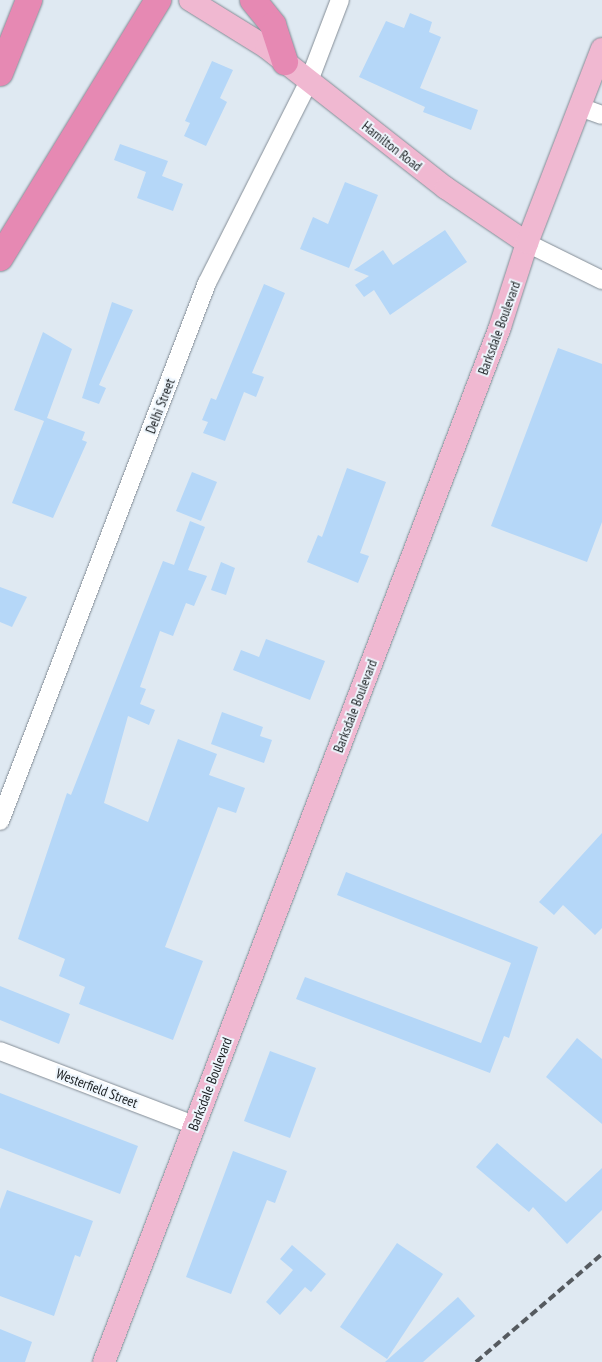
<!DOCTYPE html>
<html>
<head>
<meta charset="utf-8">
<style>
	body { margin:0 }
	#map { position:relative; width:602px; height:1362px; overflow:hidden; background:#dfe9f2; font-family:"PT Sans Narrow",sans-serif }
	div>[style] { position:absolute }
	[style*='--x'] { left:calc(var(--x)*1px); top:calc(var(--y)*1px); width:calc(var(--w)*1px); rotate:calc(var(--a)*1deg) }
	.building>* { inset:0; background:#b5d7f8 }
	.roads { filter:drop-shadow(0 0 1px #848d96) drop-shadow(0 0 1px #848d96) }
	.minor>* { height:18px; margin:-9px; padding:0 9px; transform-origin:9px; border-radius:9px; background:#fff }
	.major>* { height:22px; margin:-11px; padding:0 11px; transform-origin:11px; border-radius:11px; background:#f0b8d1 }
	.highway>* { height:26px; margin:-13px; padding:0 13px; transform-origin:13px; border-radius:13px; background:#e689b3 }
	.rail>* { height:4px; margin-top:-2px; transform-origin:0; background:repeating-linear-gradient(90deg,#555a5f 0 8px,transparent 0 12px) }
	span { translate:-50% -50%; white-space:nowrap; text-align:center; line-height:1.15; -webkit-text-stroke:4px #eef6fd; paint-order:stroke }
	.street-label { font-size:14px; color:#1a1e21 }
</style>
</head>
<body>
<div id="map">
	<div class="building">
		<i style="clip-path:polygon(410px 13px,432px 22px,429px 32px,441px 37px,420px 88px,478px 110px,471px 130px,423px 112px,425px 107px,359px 77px,386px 21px,404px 28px)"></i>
		<i style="clip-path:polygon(212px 61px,233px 70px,220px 98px,227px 102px,206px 146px,184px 136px,190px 123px,185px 121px)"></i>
		<i style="clip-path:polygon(120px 144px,168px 161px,162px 176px,183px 184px,173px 211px,137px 198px,146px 172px,114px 160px)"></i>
		<i style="clip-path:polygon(345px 182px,378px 195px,349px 268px,300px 249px,313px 217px,328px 224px)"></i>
		<i style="clip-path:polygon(445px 230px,467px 262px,390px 315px,374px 290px,364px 297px,355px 285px,369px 276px,354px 270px,383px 250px,393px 265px)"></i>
		<i style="clip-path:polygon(264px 284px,285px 293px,252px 373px,264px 377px,256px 397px,244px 392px,225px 441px,203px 433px,208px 422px,202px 420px,211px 398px,216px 400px)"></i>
		<i style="clip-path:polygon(112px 302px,133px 310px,99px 385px,106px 388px,99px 404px,82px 398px)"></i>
		<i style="clip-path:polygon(43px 332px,72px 349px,47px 418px,85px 432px,82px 440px,87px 442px,53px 518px,12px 503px,44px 421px,14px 410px)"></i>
		<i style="clip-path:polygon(558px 348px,602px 364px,602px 522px,587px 562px,491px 526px)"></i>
		<i style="clip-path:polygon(347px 468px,386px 482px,360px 553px,369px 556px,358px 583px,307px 562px,318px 535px,322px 537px)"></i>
		<i style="clip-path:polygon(192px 472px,217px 482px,201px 521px,176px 511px)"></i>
		<i style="clip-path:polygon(190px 521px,205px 527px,188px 570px,207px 576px,194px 606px,186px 603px,173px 636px,160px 631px,140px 687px,146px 689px,140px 704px,155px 710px,149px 725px,128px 716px,104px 803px,148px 822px,178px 739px,217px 754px,209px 775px,245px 788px,236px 813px,218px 807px,165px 947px,203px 961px,173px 1040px,79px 1004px,85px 987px,59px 976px,65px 959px,18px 939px,67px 793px,71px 795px,163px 561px,174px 565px)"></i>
		<i style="clip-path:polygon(221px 562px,235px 568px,226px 595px,211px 590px)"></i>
		<i style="clip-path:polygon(0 587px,27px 597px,12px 627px,0 622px)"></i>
		<i style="clip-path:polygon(266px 639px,325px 661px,310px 700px,233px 670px,241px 650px,259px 657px)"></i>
		<i style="clip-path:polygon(222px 712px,263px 727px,260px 736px,272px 740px,264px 763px,211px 744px)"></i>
		<i style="clip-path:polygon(602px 833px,602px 928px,595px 935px,563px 905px,554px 915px,539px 902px)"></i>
		<i style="clip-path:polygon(346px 872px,538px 947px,509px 1038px,504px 1036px,490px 1073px,296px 999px,305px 977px,481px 1043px,511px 963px,337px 895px)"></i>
		<i style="clip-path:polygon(0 986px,70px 1014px,59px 1044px,0 1020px)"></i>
		<i style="clip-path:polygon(577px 1038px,602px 1059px,602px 1124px,546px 1077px)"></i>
		<i style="clip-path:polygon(270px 1051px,316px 1068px,290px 1138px,244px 1121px)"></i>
		<i style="clip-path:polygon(0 1093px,138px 1146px,120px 1194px,0 1148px)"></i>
		<i style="clip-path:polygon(497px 1143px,566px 1202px,602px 1168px,602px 1210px,567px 1244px,533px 1207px,529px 1212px,476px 1167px)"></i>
		<i style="clip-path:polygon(233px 1151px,287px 1171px,275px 1203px,267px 1200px,231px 1294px,186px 1277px)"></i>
		<i style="clip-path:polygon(7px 1190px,93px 1221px,80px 1257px,75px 1255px,54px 1316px,0 1296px,0 1209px)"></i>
		<i style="clip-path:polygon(397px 1243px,443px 1274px,387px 1359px,340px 1327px)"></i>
		<i style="clip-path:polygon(292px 1245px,326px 1274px,311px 1292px,305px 1287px,280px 1315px,266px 1302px,293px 1270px,280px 1259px)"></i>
		<i style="clip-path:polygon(458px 1297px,475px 1316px,423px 1362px,385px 1362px)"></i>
		<i style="clip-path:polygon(0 1329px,32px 1342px,25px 1362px,0 1362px)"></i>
	</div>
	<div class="roads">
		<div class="minor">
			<i style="--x:580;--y:107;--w:23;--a:20"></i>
			<i style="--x:527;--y:243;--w:84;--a:26.3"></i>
			<i style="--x:0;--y:821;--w:576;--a:-68.96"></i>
			<i style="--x:207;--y:283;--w:226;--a:-63.2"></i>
			<i style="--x:309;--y:81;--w:87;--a:-69.1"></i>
			<i style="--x:0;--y:1051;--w:208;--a:20.9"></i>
		</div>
		<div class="major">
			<i style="--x:190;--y:0;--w:89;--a:31.7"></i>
			<i style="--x:266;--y:47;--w:229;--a:38.1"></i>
			<i style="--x:446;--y:188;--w:98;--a:34.2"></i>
			<i style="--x:104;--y:1362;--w:1108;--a:-69.06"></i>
			<i style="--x:500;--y:327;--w:88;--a:-72.2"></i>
			<i style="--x:527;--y:243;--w:208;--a:-68.9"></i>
		</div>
		<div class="highway">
			<i style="--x:253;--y:0;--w:32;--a:51"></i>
			<i style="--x:273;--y:25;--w:39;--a:72"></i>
			<i style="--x:0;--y:73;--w:79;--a:-68.3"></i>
			<i style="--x:0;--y:258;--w:303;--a:-58.5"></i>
		</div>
	</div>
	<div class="rail">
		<i style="--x:476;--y:1362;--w:166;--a:-40.6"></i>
	</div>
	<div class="street-label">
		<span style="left:392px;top:146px;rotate:38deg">Hamilton Road</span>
		<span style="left:499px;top:328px;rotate:-70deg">Barksdale Boulevard</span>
		<span style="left:160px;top:406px;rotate:-69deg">Delhi Street</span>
		<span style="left:355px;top:706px;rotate:-69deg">Barksdale Boulevard</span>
		<span style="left:210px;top:1084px;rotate:-69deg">Barksdale Boulevard</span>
		<span style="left:97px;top:1088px;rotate:21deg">Westerfield Street</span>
	</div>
</div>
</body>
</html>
